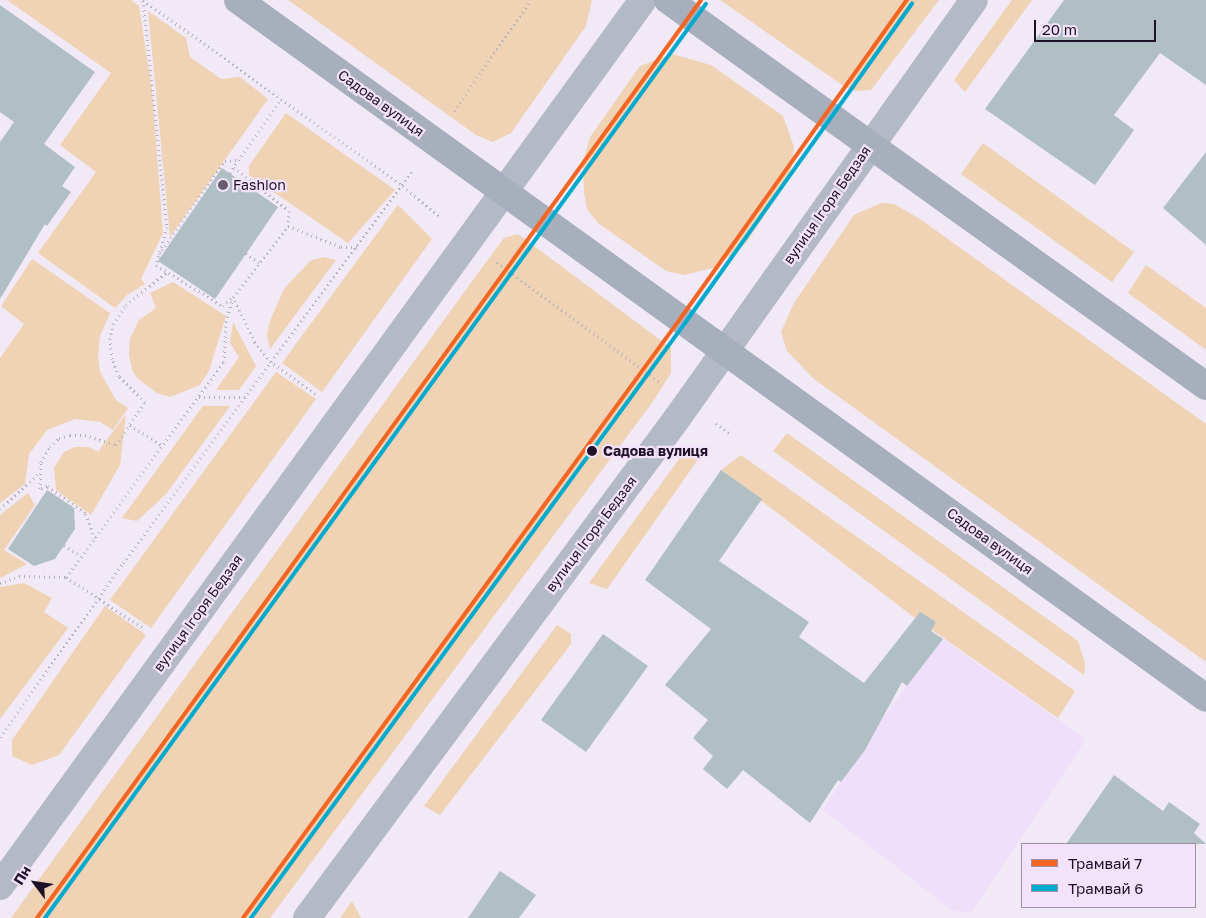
<!DOCTYPE html>
<html>
<head>
<meta charset="utf-8">
<style>
	body { margin:0 }
	#map { position:relative; width:1206px; height:918px; overflow:hidden; background:#f1e9f5; font-family:"Golos Text",sans-serif }
	div>[style] { position:absolute }
	[style*='--x'] { left:calc(var(--x)*1px); top:calc(var(--y)*1px); width:calc(var(--w)*1px); rotate:calc(var(--a)*1deg) }
	.built>* { inset:0; background:#f0dffa }
	.green>* { inset:0; background:#f0d2b4 }
	.building>* { inset:0; background:#b0bfc4 }
	.path>* { height:3px; margin-top:-1.5px; transform-origin:0; background:repeating-linear-gradient(90deg,#aeb0ba 0 1px,transparent 0 5px) }
	.tertiary>* { height:28px; margin:-14px; padding:0 14px; transform-origin:14px; border-radius:14px; background:#b3b9c5 }
	.secondary>* { height:28px; margin:-14px; padding:0 14px; transform-origin:14px; border-radius:14px; background:#a7afbd }
	.tram-1>* { height:4px; margin:-2px; padding:0 2px; transform-origin:2px; border-radius:2px; background:#f26522 }
	.tram-2>* { height:4px; margin:-2px; padding:0 2px; transform-origin:2px; border-radius:2px; background:#00a9ce }
	.dots>* { width:14px; height:14px; translate:-50% -50%; box-sizing:border-box; border:2px solid #f2e3fb; border-radius:50% }
	span { translate:-50% -50%; white-space:nowrap; text-align:center; line-height:1.15; -webkit-text-stroke:4.5px #f2e3fb; paint-order:stroke }
	.street-label { font-size:14px; color:#1f1127 }
	.poi-label { font-size:14px; color:#1f1127 }
	.left { translate:0 -50%; text-align:left }
	.stop-label { font-size:14px; color:#1f1127; font-weight:700 }
	.legend { position:absolute; left:1021px; top:843px; width:175px; height:65px; box-sizing:border-box; background:#f2e3fb; border:1px solid #9e8fa6; margin:0; padding:6px 9px; list-style:none; font-size:15px; color:#1f1127 }
	.legend li { display:flex; align-items:center; gap:10px; height:25px }
	.legend b { width:25px; border:1px solid #9e8fa6 }
	.north { position:absolute; left:10px; top:858px; width:50px; height:50px; -webkit-text-stroke:4px #f2e3fb; paint-order:stroke; rotate:301deg; font-size:14px; font-weight:700; line-height:20px; text-align:center; color:#1f1127 }
	.north::after { content:''; display:block; margin:auto; width:18px; height:22px; background:#1f1127; clip-path:polygon(50% 0,100% 100%,50% 72%,0 100%) }
	.scale { position:absolute; left:1034px; top:20px; width:122px; height:22px; box-sizing:border-box; border:2px solid #1f1127; border-top:0; padding-left:6px; font-size:15px; line-height:18px; white-space:nowrap; color:#1f1127; -webkit-text-stroke:4px #f2e3fb; paint-order:stroke }
</style>
</head>
<body>
<div id="map">
	<div class="built">
		<i style="clip-path:polygon(943px 639px,1086px 739px,972px 912px,953px 911px,823px 810px,888px 711px)"></i>
	</div>
	<div class="green">
		<i style="clip-path:polygon(7px 0,131px 0,139px 6px,152px 90px,163px 233px,141px 279px,145px 284px,127px 295px,115px 308px,38px 253px,96px 172px,60px 145px,111px 73px)"></i>
		<i style="clip-path:polygon(288px 0,592px 0,586px 26px,511px 133px,493px 142px,476px 135px)"></i>
		<i style="clip-path:polygon(720px 0,939px 0,871px 90px,856px 91px,845px 87px)"></i>
		<i style="clip-path:polygon(1012px 0,1032px 0,965px 92px,954px 80px)"></i>
		<i style="clip-path:polygon(148px 11px,186px 38px,190px 57px,221px 79px,240px 77px,268px 99px,170px 237px)"></i>
		<i style="clip-path:polygon(672px 54px,711px 65px,783px 116px,794px 147px,790px 177px,746px 243px,716px 267px,685px 275px,666px 271px,598px 223px,587px 209px,584px 193px,583px 162px,590px 137px,640px 66px)"></i>
		<i style="clip-path:polygon(286px 113px,395px 190px,348px 243px,249px 175px,249px 166px)"></i>
		<i style="clip-path:polygon(983px 143px,1134px 252px,1112px 282px,961px 174px)"></i>
		<i style="clip-path:polygon(881px 203px,894px 204px,920px 219px,1206px 424px,1206px 662px,814px 379px,787px 351px,781px 332px,794px 303px,854px 215px)"></i>
		<i style="clip-path:polygon(398px 205px,432px 239px,322px 392px,282px 363px)"></i>
		<i style="clip-path:polygon(518px 234px,671px 348px,671px 373px,654px 400px,270px 918px,11px 918px,478px 273px,504px 238px)"></i>
		<i style="clip-path:polygon(323px 257px,336px 260px,270px 349px,267px 335px,270px 321px,284px 289px,310px 261px)"></i>
		<i style="clip-path:polygon(32px 259px,110px 313px,100px 336px,98px 355px,100px 372px,116px 400px,128px 408px,113px 430px,100px 422px,75px 419px,47px 430px,29px 454px,25px 484px,0 503px,0 358px,24px 324px,1px 306px)"></i>
		<i style="clip-path:polygon(1146px 265px,1206px 308px,1206px 350px,1128px 293px)"></i>
		<i style="clip-path:polygon(173px 282px,226px 316px,209px 371px,200px 385px,170px 397px,157px 393px,137px 378px,132px 370px,129px 355px,130px 338px,139px 320px,156px 308px,150px 293px)"></i>
		<i style="clip-path:polygon(233px 322px,256px 366px,239px 390px,216px 390px,239px 357px,230px 343px)"></i>
		<i style="clip-path:polygon(276px 372px,316px 399px,151px 628px,110px 600px)"></i>
		<i style="clip-path:polygon(203px 406px,230px 406px,166px 494px,137px 521px,122px 518px)"></i>
		<i style="clip-path:polygon(126px 414px,120px 465px,91px 515px,56px 490px,54px 468px,64px 452px,75px 447px,89px 447px,98px 452px)"></i>
		<i style="clip-path:polygon(787px 433px,1078px 641px,1085px 663px,1084px 675px,773px 451px)"></i>
		<i style="clip-path:polygon(690px 444px,702px 454px,607px 589px,589px 583px)"></i>
		<i style="clip-path:polygon(741px 455px,1075px 691px,1058px 718px,915px 618px,721px 470px)"></i>
		<i style="clip-path:polygon(28px 493px,35px 505px,4px 550px,27px 564px,0 578px,0 515px)"></i>
		<i style="clip-path:polygon(24px 583px,52px 598px,44px 612px,68px 628px,0 719px,0 587px)"></i>
		<i style="clip-path:polygon(105px 606px,146px 635px,59px 755px,32px 765px,12px 756px,12px 740px)"></i>
		<i style="clip-path:polygon(557px 625px,571px 634px,571px 644px,440px 815px,424px 806px)"></i>
		<i style="clip-path:polygon(352px 901px,361px 918px,340px 918px)"></i>
	</div>
	<div class="building">
		<i style="clip-path:polygon(1064px 0,1206px 0,1206px 85px,1160px 53px,1114px 115px,1134px 130px,1095px 185px,985px 109px)"></i>
		<i style="clip-path:polygon(0 5px,95px 72px,44px 144px,75px 167px,62px 186px,71px 192px,47px 226px,45px 224px,0 299px,0 142px,14px 122px,0 112px)"></i>
		<i style="clip-path:polygon(1206px 152px,1206px 245px,1163px 208px)"></i>
		<i style="clip-path:polygon(222px 168px,278px 207px,215px 299px,158px 261px)"></i>
		<i style="clip-path:polygon(721px 470px,762px 499px,719px 561px,809px 622px,799px 637px,864px 683px,920px 612px,936px 622px,931px 631px,943px 639px,907px 686px,902px 682px,865px 750px,841px 782px,838px 780px,810px 823px,743px 770px,727px 789px,703px 769px,713px 756px,693px 738px,708px 720px,665px 685px,711px 629px,645px 580px)"></i>
		<i style="clip-path:polygon(47px 490px,74px 508px,75px 529px,55px 559px,34px 566px,8px 549px)"></i>
		<i style="clip-path:polygon(603px 634px,648px 666px,586px 752px,541px 720px)"></i>
		<i style="clip-path:polygon(1114px 775px,1163px 811px,1169px 802px,1200px 824px,1194px 833px,1206px 844px,1066px 844px)"></i>
		<i style="clip-path:polygon(500px 871px,536px 895px,519px 918px,468px 918px)"></i>
	</div>
	<div class="path">
		<i style="--x:143;--y:0;--w:320;--a:35.6"></i>
		<i style="--x:403;--y:186;--w:50;--a:40.1"></i>
		<i style="--x:143;--y:0;--w:228;--a:84"></i>
		<i style="--x:167;--y:227;--w:40;--a:106"></i>
		<i style="--x:156;--y:265;--w:79;--a:31.5"></i>
		<i style="--x:223;--y:306;--w:13;--a:-42"></i>
		<i style="--x:454;--y:111;--w:135;--a:-55.3"></i>
		<i style="--x:234;--y:167;--w:70;--a:38.7"></i>
		<i style="--x:289;--y:211;--w:15;--a:94"></i>
		<i style="--x:230;--y:173;--w:15;--a:-58"></i>
		<i style="--x:246;--y:253;--w:16;--a:35"></i>
		<i style="--x:159;--y:254;--w:114;--a:-54.6"></i>
		<i style="--x:225;--y:161;--w:13;--a:-4"></i>
		<i style="--x:238;--y:160;--w:74;--a:-54.4"></i>
		<i style="--x:497;--y:262;--w:202;--a:36.5"></i>
		<i style="--x:315;--y:394;--w:54;--a:-144"></i>
		<i style="--x:271;--y:362;--w:26;--a:-129"></i>
		<i style="--x:255;--y:342;--w:50;--a:-116.1"></i>
		<i style="--x:233;--y:297;--w:90;--a:-52.2"></i>
		<i style="--x:288;--y:226;--w:57;--a:21.6"></i>
		<i style="--x:341;--y:247;--w:16;--a:0"></i>
		<i style="--x:199;--y:397;--w:46;--a:0"></i>
		<i style="--x:716;--y:423;--w:19;--a:36"></i>
		<i style="--x:130;--y:425;--w:38;--a:33"></i>
		<i style="--x:0;--y:509;--w:52;--a:-42.6"></i>
		<i style="--x:95;--y:538;--w:27;--a:-112"></i>
		<i style="--x:85;--y:513;--w:47;--a:-144.6"></i>
		<i style="--x:47;--y:486;--w:8;--a:157"></i>
		<i style="--x:40;--y:489;--w:27;--a:-88"></i>
		<i style="--x:41;--y:462;--w:17;--a:-59"></i>
		<i style="--x:50;--y:447;--w:13;--a:-45"></i>
		<i style="--x:59;--y:438;--w:11;--a:-15"></i>
		<i style="--x:70;--y:435;--w:15;--a:0"></i>
		<i style="--x:85;--y:435;--w:33;--a:18"></i>
		<i style="--x:116;--y:445;--w:52;--a:-56"></i>
		<i style="--x:145;--y:402;--w:37;--a:-135"></i>
		<i style="--x:119;--y:376;--w:18;--a:-112"></i>
		<i style="--x:112;--y:359;--w:20;--a:-96"></i>
		<i style="--x:110;--y:339;--w:15;--a:-79"></i>
		<i style="--x:113;--y:324;--w:23;--a:-56"></i>
		<i style="--x:126;--y:305;--w:53;--a:-38.8"></i>
		<i style="--x:64;--y:545;--w:20;--a:33"></i>
		<i style="--x:66;--y:577;--w:267;--a:-53.7"></i>
		<i style="--x:224;--y:362;--w:40;--a:-87.1"></i>
		<i style="--x:226;--y:322;--w:25;--a:-74"></i>
		<i style="--x:0;--y:583;--w:20;--a:-20"></i>
		<i style="--x:19;--y:576;--w:47;--a:1.2"></i>
		<i style="--x:66;--y:577;--w:92;--a:33.5"></i>
		<i style="--x:0;--y:737;--w:213;--a:-54.7"></i>
		<i style="--x:123;--y:563;--w:488;--a:-53.6"></i>
	</div>
	<div class="tertiary">
		<i style="--x:0;--y:886;--w:1095;--a:-54.03"></i>
		<i style="--x:307;--y:918;--w:623;--a:-53.48"></i>
		<i style="--x:678;--y:417;--w:511;--a:-54.63"></i>
	</div>
	<div class="secondary">
		<i style="--x:238;--y:0;--w:1193;--a:35.79"></i>
		<i style="--x:668;--y:0;--w:662;--a:35.66"></i>
	</div>
	<div class="tram-1">
		<i style="--x:37;--y:918;--w:1133;--a:-54.12"></i>
		<i style="--x:243;--y:918;--w:741;--a:-53.89"></i>
		<i style="--x:680;--y:319;--w:392;--a:-54.6"></i>
	</div>
	<div class="tram-2">
		<i style="--x:45;--y:918;--w:1128;--a:-54.13"></i>
		<i style="--x:251;--y:918;--w:736;--a:-53.89"></i>
		<i style="--x:685;--y:323;--w:392;--a:-54.6"></i>
	</div>
	<div class="dots">
		<i style="left:223px;top:185px;background:#685d6f"></i>
		<i style="left:592px;top:451px;background:#1f1127"></i>
	</div>
	<div class="street-label">
		<span style="left:381px;top:103px;rotate:36deg">Садова вулиця</span>
		<span style="left:827px;top:205px;rotate:-55deg">вулиця Ігоря Бедзая</span>
		<span style="left:591px;top:534px;rotate:-53deg">вулиця Ігоря Бедзая</span>
		<span style="left:990px;top:541px;rotate:36deg">Садова вулиця</span>
		<span style="left:198px;top:613px;rotate:-54deg">вулиця Ігоря Бедзая</span>
	</div>
	<div class="poi-label">
		<span class="left" style="left:233px;top:185px">Fashion</span>
	</div>
	<div class="stop-label">
		<span class="left" style="left:603px;top:451px">Садова вулиця</span>
	</div>
	<ul class="legend">
	<li><b style="height:6px;background:#f26522"></b>Трамвай 7</li>
	<li><b style="height:6px;background:#00a9ce"></b>Трамвай 6</li>
	</ul>
	<div class="north">Пн</div>
	<div class="scale">20 m</div>
</div>
</body>
</html>
